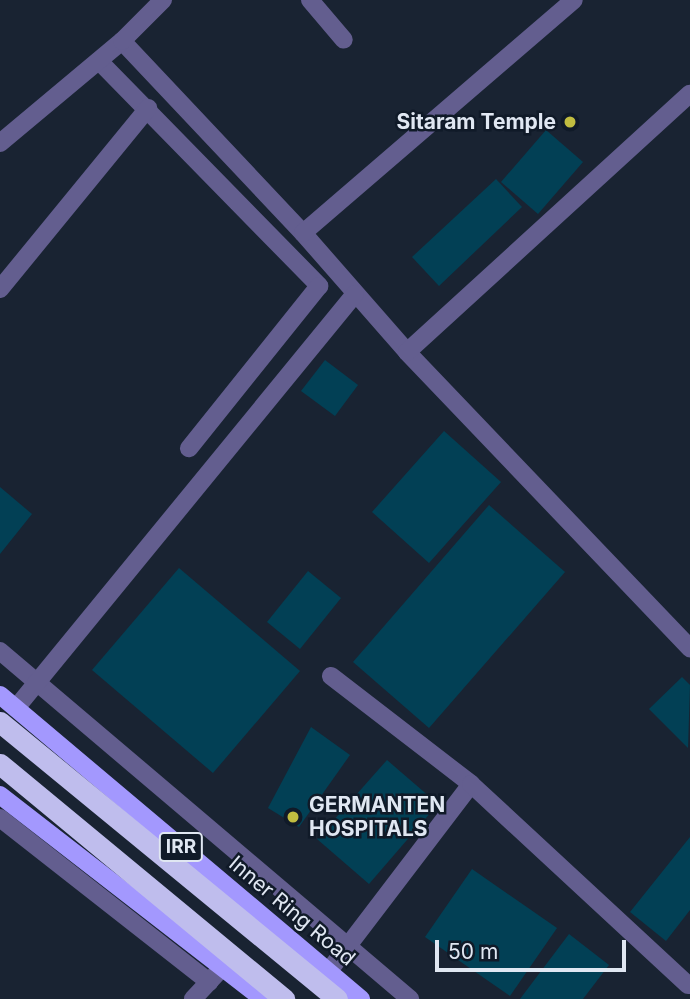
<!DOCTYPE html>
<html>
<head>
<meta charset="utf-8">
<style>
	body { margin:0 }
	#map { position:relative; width:690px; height:999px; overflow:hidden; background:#192332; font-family:Inter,sans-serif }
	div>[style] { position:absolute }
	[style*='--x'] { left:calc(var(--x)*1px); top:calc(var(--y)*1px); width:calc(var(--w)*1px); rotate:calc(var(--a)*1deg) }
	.building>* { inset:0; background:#024055 }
	.minor>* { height:18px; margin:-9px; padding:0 9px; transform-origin:9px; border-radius:9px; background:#635e8f }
	.major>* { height:18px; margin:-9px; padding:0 9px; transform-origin:9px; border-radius:9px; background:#a398fe }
	.highway>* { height:21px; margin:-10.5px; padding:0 10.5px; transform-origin:10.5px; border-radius:10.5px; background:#bfbded }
	.dots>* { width:19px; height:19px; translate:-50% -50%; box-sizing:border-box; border:4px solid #101a28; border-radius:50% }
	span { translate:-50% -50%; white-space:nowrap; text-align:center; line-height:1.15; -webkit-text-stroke:5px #101a28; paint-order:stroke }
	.shield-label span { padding:2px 5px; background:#101a28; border:2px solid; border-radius:5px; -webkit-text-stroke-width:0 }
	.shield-label { font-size:19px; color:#e0e7f2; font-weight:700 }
	.poi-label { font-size:21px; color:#e0e7f2; font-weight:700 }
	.right { translate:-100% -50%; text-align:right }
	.left { translate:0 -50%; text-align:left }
	.street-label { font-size:21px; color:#e0e7f2 }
	.scale { position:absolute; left:435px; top:940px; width:191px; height:32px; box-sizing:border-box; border:4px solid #e0e7f2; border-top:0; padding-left:9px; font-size:21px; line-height:24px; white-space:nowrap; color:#e0e7f2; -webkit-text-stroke:5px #101a28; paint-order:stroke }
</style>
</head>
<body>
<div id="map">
	<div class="building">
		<i style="clip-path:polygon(546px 130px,583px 162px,538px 214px,501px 182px)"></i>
		<i style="clip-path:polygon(496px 179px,522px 207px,439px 286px,412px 257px)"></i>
		<i style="clip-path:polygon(325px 360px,358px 385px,335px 416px,301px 391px)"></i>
		<i style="clip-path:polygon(444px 431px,501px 482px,429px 563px,372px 512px)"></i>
		<i style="clip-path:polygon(0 487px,32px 514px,0 554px)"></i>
		<i style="clip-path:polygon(489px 505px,565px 572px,429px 728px,353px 662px)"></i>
		<i style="clip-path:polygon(179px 568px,300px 671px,213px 773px,92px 670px)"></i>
		<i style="clip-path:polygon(308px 571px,341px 598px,300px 649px,267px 622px)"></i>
		<i style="clip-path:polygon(682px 677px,690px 685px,688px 748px,649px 709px)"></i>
		<i style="clip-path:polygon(311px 727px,350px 755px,299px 827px,268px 808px)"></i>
		<i style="clip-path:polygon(387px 760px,438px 804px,369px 884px,317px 839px)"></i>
		<i style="clip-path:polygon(690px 837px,690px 910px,666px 941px,630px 912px)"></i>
		<i style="clip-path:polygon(472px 869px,557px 928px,510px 996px,425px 937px)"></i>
		<i style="clip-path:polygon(569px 934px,609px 965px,583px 999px,520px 999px)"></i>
	</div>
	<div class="minor">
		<i style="--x:310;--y:0;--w:52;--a:49.6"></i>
		<i style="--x:122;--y:41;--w:264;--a:46.7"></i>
		<i style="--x:303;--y:233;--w:158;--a:48.8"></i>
		<i style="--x:407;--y:352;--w:410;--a:46.3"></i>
		<i style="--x:99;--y:61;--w:315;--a:45.6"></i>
		<i style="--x:319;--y:286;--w:208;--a:128.7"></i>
		<i style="--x:0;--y:143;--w:159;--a:-39.9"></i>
		<i style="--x:122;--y:41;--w:58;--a:-45"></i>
		<i style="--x:303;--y:233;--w:357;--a:-40.7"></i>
		<i style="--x:0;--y:289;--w:234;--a:-50.7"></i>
		<i style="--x:407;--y:352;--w:383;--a:-42.4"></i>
		<i style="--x:0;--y:651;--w:538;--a:40.32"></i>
		<i style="--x:331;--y:676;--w:177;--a:37.6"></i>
		<i style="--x:16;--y:708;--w:535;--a:-50.69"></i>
		<i style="--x:0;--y:818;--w:266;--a:38.1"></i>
		<i style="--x:328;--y:972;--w:236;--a:-52.7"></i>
		<i style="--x:471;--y:784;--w:296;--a:42.8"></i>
		<i style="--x:193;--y:999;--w:35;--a:-47"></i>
	</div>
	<div class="major">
		<i style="--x:0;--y:695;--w:472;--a:40.1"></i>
		<i style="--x:0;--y:795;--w:333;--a:37.8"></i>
	</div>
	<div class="highway">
		<i style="--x:0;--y:722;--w:436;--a:39.4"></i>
		<i style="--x:0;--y:764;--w:369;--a:39.6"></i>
	</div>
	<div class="dots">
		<i style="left:570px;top:122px;background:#c1bd40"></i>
		<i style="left:293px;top:817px;background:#c1bd40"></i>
	</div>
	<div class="shield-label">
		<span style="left:181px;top:847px">IRR</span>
	</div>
	<div class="poi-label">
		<span class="right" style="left:556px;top:122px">Sitaram Temple</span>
		<span class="left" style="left:309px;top:817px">GERMANTEN<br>HOSPITALS</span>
	</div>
	<div class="street-label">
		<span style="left:292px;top:911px;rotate:40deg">Inner Ring Road</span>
	</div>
	<div class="scale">50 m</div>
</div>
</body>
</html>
